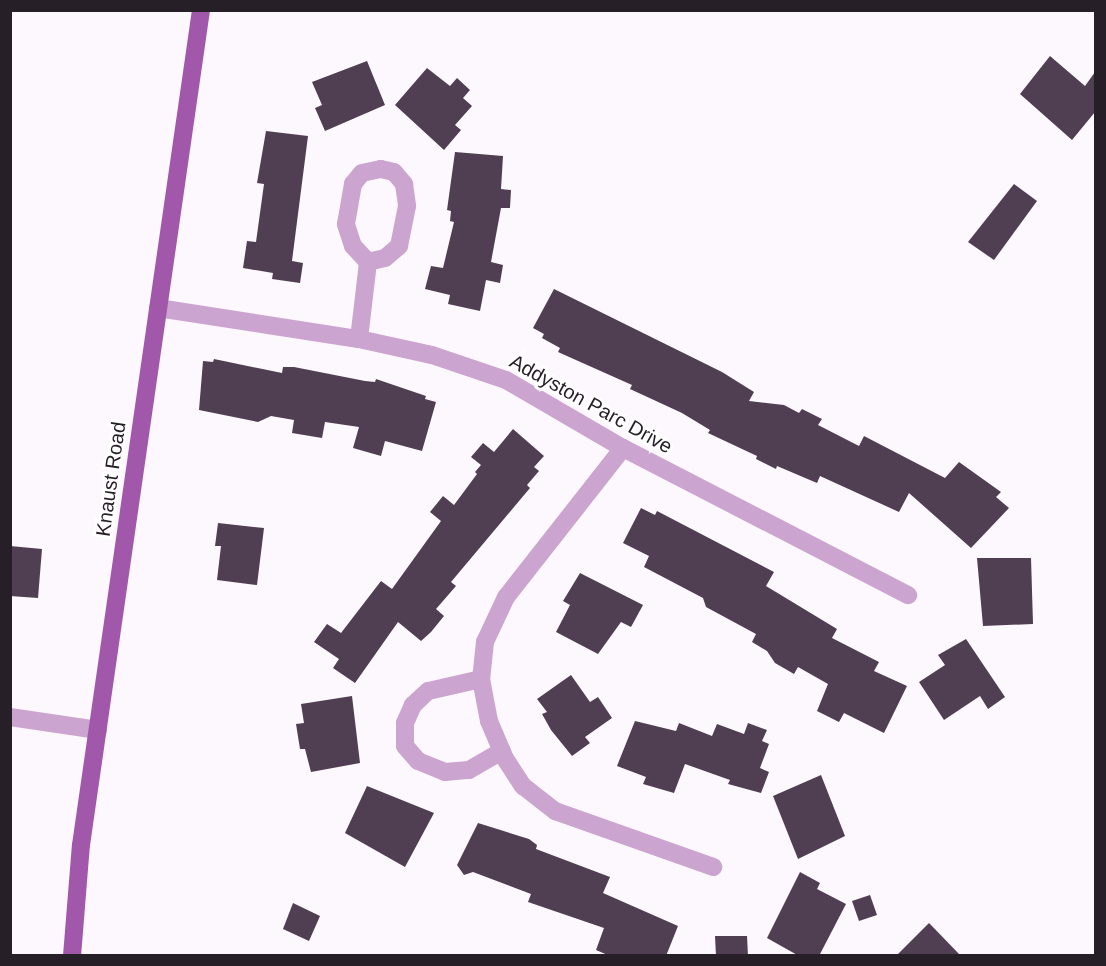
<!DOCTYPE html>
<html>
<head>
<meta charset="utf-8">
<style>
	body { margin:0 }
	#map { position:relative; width:1106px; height:966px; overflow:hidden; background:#fdf8fd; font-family:Arial,sans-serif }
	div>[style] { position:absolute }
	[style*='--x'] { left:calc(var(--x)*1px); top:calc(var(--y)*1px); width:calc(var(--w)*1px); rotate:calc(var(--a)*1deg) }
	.building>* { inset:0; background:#503e52 }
	.minor>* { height:18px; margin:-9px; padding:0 9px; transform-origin:9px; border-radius:9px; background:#cca4d0 }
	.major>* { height:18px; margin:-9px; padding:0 9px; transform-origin:9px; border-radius:9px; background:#a158aa }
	span { translate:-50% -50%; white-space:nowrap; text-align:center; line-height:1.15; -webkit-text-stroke:6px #fff; paint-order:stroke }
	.street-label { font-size:20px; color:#271f28 }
	.frame { position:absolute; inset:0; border:12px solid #271f28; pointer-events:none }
</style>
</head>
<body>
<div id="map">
	<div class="building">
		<i style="clip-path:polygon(1050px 56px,1085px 86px,1095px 72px,1095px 112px,1072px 140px,1020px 94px)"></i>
		<i style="clip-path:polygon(367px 61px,385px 105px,325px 131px,315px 108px,322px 105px,312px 82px)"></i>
		<i style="clip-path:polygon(427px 68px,450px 86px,457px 78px,470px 90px,463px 98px,472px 106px,455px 125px,461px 130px,444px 150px,395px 105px)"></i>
		<i style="clip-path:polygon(266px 131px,308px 136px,292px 261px,303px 263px,300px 283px,272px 279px,273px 273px,243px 268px,247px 241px,256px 242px,264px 184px,257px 183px)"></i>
		<i style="clip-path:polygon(455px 152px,503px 156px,501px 189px,511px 190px,510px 208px,501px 208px,491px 262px,503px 265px,500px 283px,486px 280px,480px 311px,448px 304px,450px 295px,425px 289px,431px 266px,443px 268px,454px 222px,450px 221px,451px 211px,447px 210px)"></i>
		<i style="clip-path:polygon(1014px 184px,1037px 201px,994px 260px,968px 242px)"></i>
		<i style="clip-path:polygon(554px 289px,722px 372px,754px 392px,749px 401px,784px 405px,799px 413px,802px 409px,822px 419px,818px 425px,859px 446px,864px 436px,945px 478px,959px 462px,1001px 492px,996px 497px,1009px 508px,971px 548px,909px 493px,899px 512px,820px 476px,817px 483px,777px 466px,776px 469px,756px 459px,757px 456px,708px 433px,710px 430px,682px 413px,630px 389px,632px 385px,558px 352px,560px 348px,542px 338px,544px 334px,533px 328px)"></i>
		<i style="clip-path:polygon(214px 359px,282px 373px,283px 367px,294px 367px,365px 381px,375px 382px,376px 379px,426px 396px,425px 399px,436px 402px,422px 451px,385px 441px,381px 456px,353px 448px,359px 427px,325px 422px,322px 438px,292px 433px,294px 420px,271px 416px,258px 422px,199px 410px,203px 361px,213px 362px)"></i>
		<i style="clip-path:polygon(513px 429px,544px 456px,534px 467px,539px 471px,527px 485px,530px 488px,451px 582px,456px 586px,436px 609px,444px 616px,431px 632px,421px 641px,398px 622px,355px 683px,333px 668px,339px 659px,314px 642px,327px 624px,341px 633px,381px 581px,392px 589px,441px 521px,430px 512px,443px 496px,454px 505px,477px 474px,475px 472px,481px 465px,471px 457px,483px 443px,494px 452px)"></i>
		<i style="clip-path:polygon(641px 508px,655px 515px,657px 511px,774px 572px,766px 586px,837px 629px,832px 638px,879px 662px,874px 671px,907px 686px,884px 733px,844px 713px,839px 722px,817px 711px,828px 684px,798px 667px,794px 674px,775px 663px,767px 651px,752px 642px,756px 634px,706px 607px,703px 598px,644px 567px,649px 556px,623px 543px)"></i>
		<i style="clip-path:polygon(218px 523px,264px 528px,257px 585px,217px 580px,221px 546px,215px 546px)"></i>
		<i style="clip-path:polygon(10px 546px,42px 549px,38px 598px,10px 596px)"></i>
		<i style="clip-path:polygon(977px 558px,1031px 558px,1033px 624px,983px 626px)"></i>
		<i style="clip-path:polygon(580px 573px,643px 605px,631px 627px,621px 622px,598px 654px,556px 632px,570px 605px,563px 601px)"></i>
		<i style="clip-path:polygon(966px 639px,1005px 697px,988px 709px,980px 696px,944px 720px,919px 682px,945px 665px,938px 655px)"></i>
		<i style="clip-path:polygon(571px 675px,590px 702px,598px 697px,612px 718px,585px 737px,590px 743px,572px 756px,551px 730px,542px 714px,547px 712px,537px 699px)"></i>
		<i style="clip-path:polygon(352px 696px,360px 763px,311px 772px,305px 749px,300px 749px,296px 724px,304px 723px,301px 704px)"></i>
		<i style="clip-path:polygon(635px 721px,676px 731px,679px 723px,712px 736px,717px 724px,744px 734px,748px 723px,767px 730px,762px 741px,769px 744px,760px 768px,769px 772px,761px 793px,728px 784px,730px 780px,685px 764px,674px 793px,643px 784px,646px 777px,617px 766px)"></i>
		<i style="clip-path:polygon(821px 775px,845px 836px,798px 859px,773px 796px)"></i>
		<i style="clip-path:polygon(367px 786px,434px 813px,405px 867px,345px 833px)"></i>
		<i style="clip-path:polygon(478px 823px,529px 839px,537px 845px,536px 849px,610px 877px,603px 893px,678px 926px,666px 956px,610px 956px,596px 950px,604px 928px,528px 902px,531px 894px,473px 872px,464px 875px,457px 865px)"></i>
		<i style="clip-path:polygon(800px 872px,820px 883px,817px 889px,846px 904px,819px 956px,799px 956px,767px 938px)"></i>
		<i style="clip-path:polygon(870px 895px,877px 915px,859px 921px,852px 901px)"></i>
		<i style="clip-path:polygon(293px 903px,320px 916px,309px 941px,283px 929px)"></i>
		<i style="clip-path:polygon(929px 923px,961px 956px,896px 956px)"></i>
		<i style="clip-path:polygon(715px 936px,747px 936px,748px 956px,716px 956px)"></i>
	</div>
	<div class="minor">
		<i style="--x:158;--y:308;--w:203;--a:8.8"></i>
		<i style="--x:359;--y:339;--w:75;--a:12.4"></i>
		<i style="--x:432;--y:355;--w:78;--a:18.7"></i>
		<i style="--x:506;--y:380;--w:135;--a:30.2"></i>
		<i style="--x:623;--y:448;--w:321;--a:27.3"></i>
		<i style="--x:359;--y:339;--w:78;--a:-83.3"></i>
		<i style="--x:368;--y:262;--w:22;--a:-133"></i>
		<i style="--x:353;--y:246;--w:23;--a:-108"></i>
		<i style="--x:346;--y:224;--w:41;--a:-80.1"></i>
		<i style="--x:353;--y:184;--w:14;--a:-51"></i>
		<i style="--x:362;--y:173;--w:19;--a:-12"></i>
		<i style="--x:381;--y:169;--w:13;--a:13"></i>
		<i style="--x:394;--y:172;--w:16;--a:50"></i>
		<i style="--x:404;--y:184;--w:22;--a:82"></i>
		<i style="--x:407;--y:206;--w:41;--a:101.3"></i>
		<i style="--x:399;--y:246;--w:18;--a:139"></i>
		<i style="--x:385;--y:258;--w:17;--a:167"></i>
		<i style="--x:623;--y:448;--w:189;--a:128.1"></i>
		<i style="--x:506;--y:597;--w:50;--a:115"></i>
		<i style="--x:485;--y:642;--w:37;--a:96"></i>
		<i style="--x:481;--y:679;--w:43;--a:79.2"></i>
		<i style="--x:489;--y:721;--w:39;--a:67"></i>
		<i style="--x:504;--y:757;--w:35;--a:57"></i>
		<i style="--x:523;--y:786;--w:41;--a:38"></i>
		<i style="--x:555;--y:811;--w:168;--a:19.5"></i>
		<i style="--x:481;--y:679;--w:54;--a:167.2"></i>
		<i style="--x:428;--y:691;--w:21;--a:137"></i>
		<i style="--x:413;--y:705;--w:20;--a:114"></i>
		<i style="--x:405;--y:723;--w:23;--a:90"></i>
		<i style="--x:405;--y:746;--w:20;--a:49"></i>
		<i style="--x:418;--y:761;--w:29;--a:22"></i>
		<i style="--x:445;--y:772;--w:24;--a:-5"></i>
		<i style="--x:469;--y:770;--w:38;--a:-30"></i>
		<i style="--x:10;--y:717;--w:89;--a:8.4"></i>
	</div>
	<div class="major">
		<i style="--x:72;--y:956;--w:111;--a:-85.4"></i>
		<i style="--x:81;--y:845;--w:844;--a:-81.82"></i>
	</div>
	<div class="street-label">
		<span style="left:591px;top:404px;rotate:29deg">Addyston Parc Drive</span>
		<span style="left:111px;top:479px;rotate:-82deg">Knaust Road</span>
	</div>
	<div class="frame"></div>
</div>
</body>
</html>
